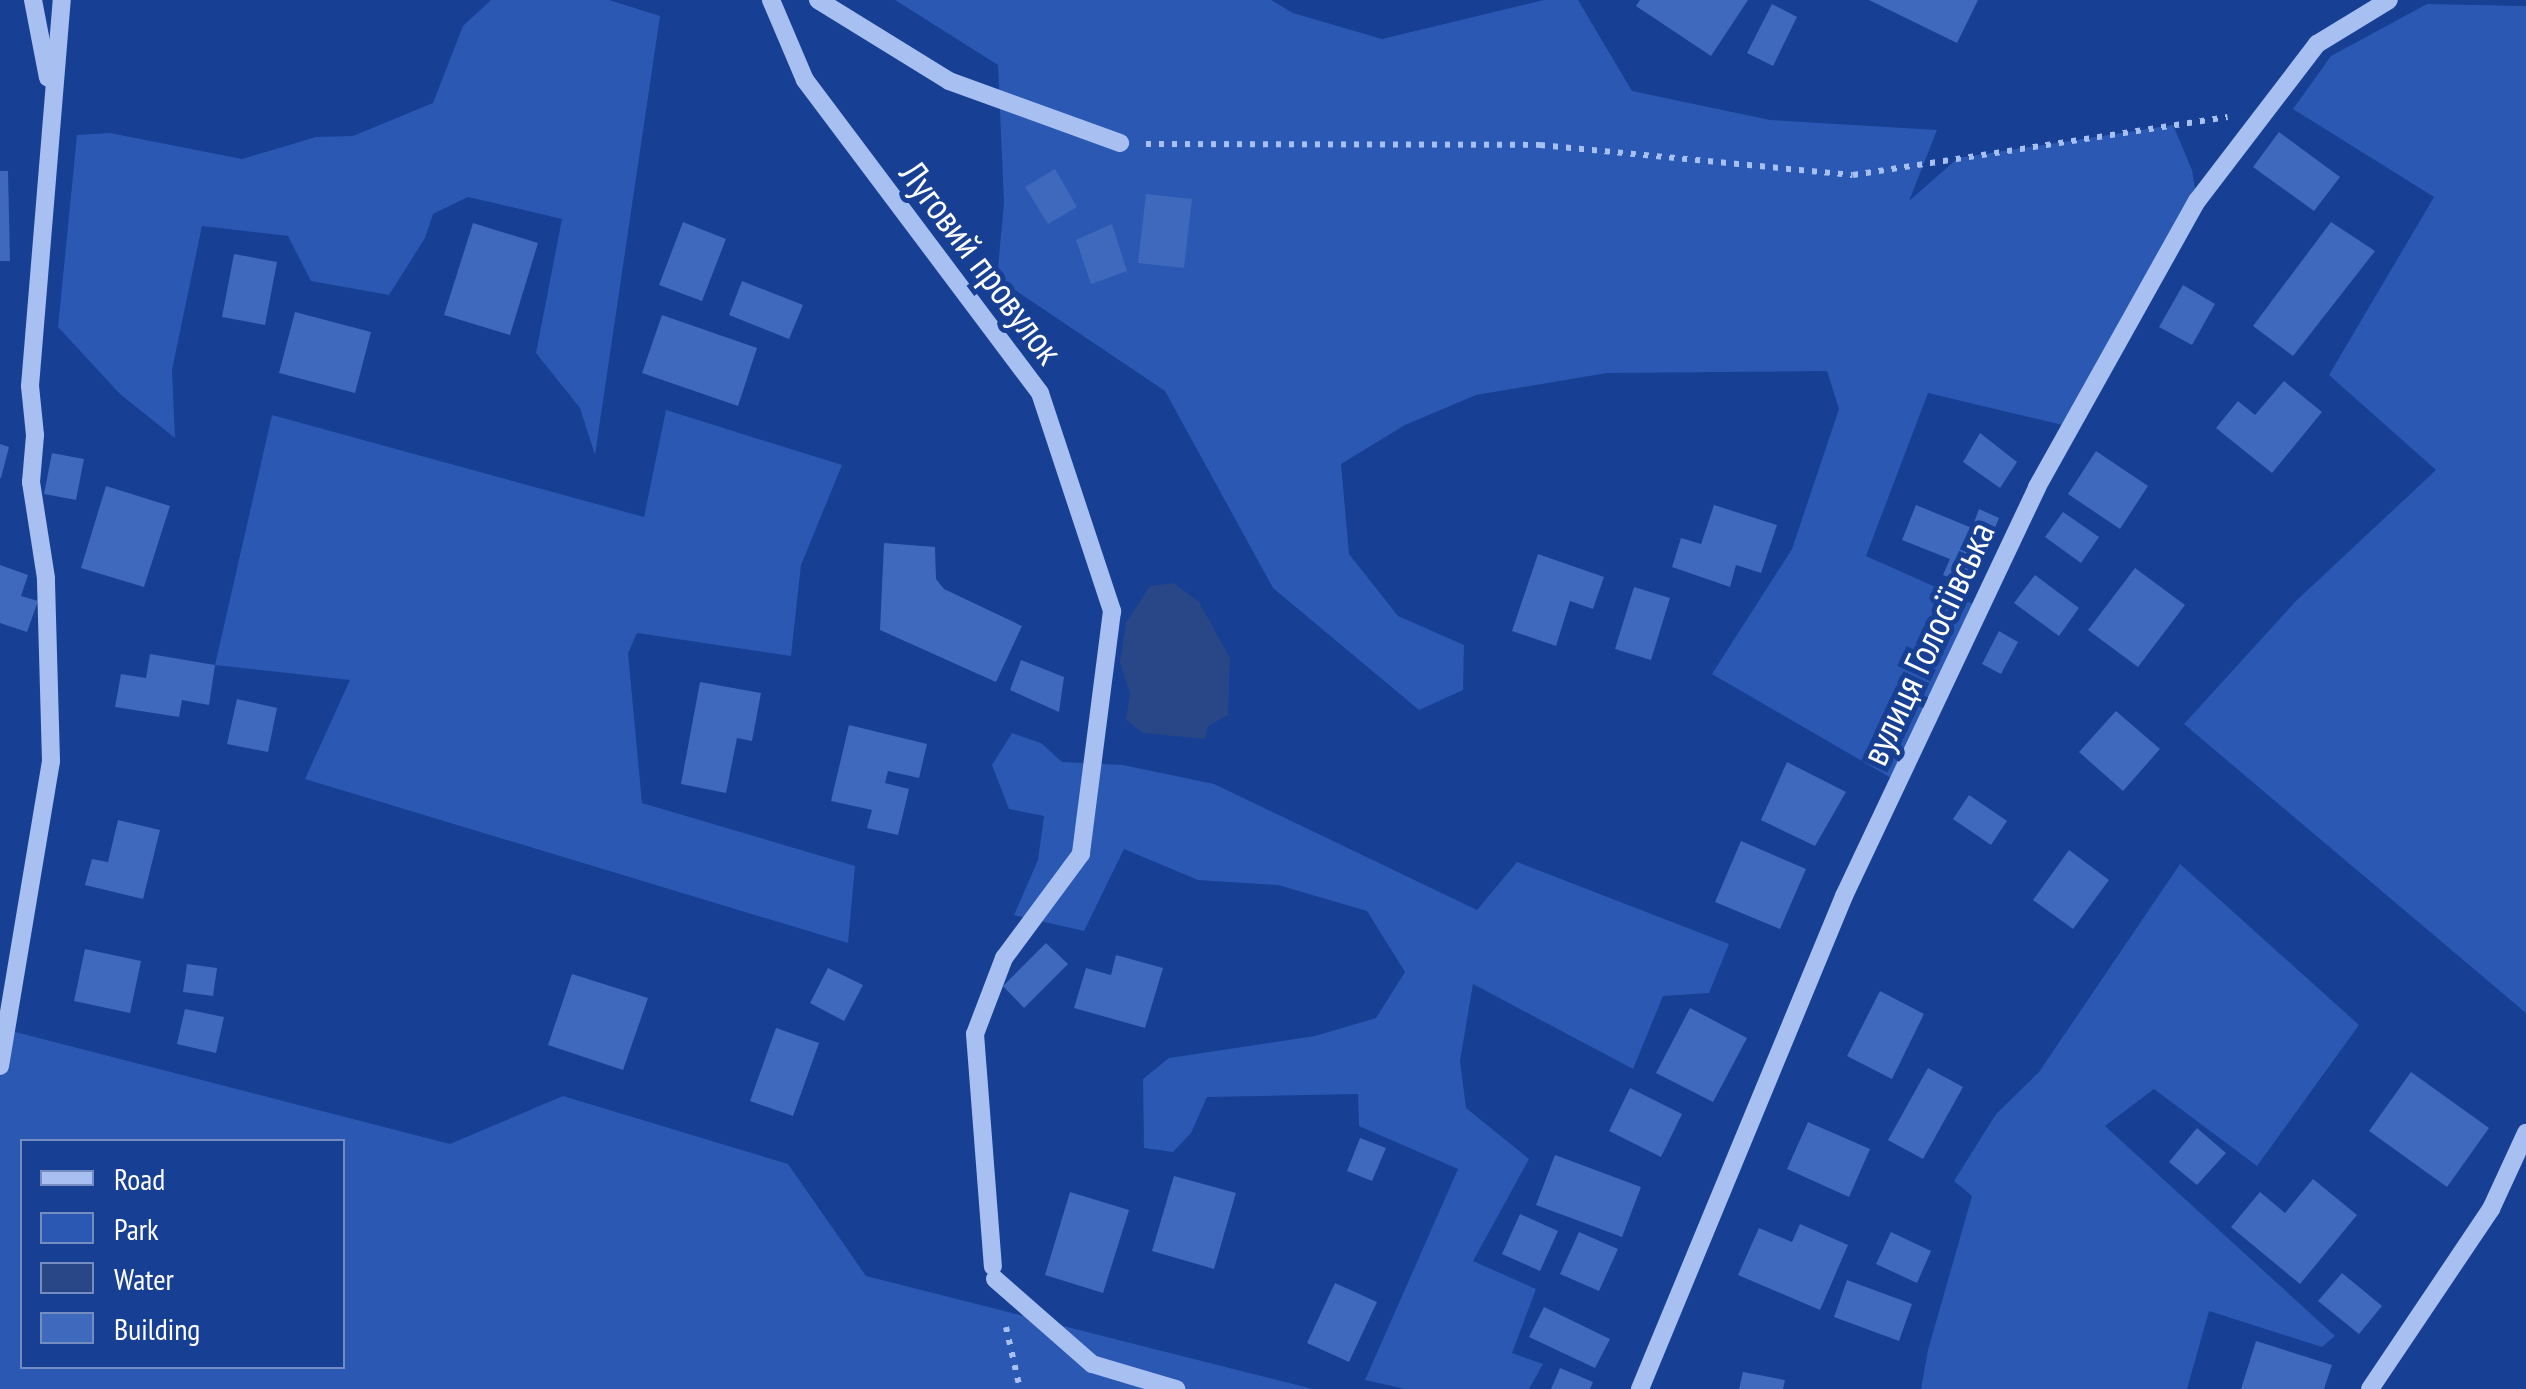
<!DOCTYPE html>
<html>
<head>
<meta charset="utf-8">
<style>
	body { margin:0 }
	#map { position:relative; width:2526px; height:1389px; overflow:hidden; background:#173f94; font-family:"PT Sans Narrow",sans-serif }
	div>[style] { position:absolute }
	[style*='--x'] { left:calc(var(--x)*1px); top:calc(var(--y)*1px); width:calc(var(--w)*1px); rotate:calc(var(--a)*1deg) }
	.green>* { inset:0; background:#2a58b3 }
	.water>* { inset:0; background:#294787 }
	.building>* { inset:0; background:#3f69bc }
	.path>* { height:6px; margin-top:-3px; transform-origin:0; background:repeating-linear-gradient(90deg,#a7c0f1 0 5px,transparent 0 13px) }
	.minor>* { height:18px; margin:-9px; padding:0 9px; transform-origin:9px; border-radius:9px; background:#a7c0f1 }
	span { translate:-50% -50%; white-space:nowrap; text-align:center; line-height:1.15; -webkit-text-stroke:10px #173f94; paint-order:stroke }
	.street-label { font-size:38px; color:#fff }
	.legend { position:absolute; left:20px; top:1139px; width:325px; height:230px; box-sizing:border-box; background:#173f94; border:2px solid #748cbf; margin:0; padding:12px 18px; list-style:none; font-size:30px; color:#fff }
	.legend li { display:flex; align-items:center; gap:20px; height:50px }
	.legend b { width:50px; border:2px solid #748cbf }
</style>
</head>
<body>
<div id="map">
	<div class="green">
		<i style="clip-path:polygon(491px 0,609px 0,660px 16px,595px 455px,580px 408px,536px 353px,562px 219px,468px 197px,433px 214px,425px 238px,389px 295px,311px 281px,288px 236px,202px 226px,172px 370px,175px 438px,120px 394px,58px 327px,77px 135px,110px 133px,242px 159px,316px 137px,353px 136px,433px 103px,463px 26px)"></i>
		<i style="clip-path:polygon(895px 0,1271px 0,1293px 13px,1382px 39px,1544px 0,1578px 0,1632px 91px,1770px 120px,1937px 130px,1909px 201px,1958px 158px,2173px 125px,2192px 170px,2197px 201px,2071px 427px,1928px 393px,1866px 556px,1980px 607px,1898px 782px,1712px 674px,1792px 549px,1839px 409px,1827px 371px,1607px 373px,1476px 395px,1405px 425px,1341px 464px,1349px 554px,1398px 616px,1464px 645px,1463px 690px,1419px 710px,1273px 588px,1165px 391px,997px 278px,1004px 203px,998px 65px)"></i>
		<i style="clip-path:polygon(2427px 4px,2526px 6px,2526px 1013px,2184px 724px,2296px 601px,2436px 470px,2329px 375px,2434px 197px,2293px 109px,2331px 56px)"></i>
		<i style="clip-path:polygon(666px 410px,842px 465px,801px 565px,791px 656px,637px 633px,628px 653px,642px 803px,855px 866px,848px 943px,305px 779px,350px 680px,215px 665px,272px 415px,644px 517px)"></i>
		<i style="clip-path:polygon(1012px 733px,1041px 743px,1062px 762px,1123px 765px,1214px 784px,1477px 910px,1517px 862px,1729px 944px,1709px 993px,1663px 996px,1633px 1069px,1473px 984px,1460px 1061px,1466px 1108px,1529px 1159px,1473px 1261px,1536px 1289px,1512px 1353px,1543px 1364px,1529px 1389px,1405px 1389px,1365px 1380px,1458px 1169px,1359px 1126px,1358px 1094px,1207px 1097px,1191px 1133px,1173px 1152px,1144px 1148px,1143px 1079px,1169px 1058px,1315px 1036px,1376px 1018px,1405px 972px,1367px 911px,1278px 885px,1198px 880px,1124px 849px,1084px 931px,1014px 915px,1038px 860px,1044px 816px,1009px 809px,992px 765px)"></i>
		<i style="clip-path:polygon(2180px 864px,2359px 1025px,2257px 1166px,2154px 1089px,2105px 1126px,2335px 1336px,2322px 1347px,2209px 1311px,2187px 1389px,1921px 1389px,1928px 1350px,1972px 1196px,1954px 1181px,1996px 1114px,2039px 1072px)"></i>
		<i style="clip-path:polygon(evenodd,0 1028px,450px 1144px,563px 1096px,788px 1164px,866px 1276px,1313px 1389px,0 1389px,0 1028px,22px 1142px,342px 1142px,342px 1366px,22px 1366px,22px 1142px)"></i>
	</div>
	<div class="water">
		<i style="clip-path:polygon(1173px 583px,1199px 602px,1230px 658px,1228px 715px,1208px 726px,1205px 739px,1143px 733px,1126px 720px,1130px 693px,1120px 663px,1126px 623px,1150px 586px)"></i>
	</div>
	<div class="building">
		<i style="clip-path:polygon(1640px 0,1748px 0,1711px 56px,1636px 6px)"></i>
		<i style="clip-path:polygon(1869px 0,1978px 0,1957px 43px)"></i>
		<i style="clip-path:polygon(1772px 4px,1797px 17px,1773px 66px,1747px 53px)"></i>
		<i style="clip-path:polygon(2279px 132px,2340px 177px,2314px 211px,2253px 167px)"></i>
		<i style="clip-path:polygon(1055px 169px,1077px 207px,1048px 224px,1025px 187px)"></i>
		<i style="clip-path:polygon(0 171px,8px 171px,10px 261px,0 261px)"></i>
		<i style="clip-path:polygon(1146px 194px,1192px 199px,1184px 268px,1138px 263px)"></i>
		<i style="clip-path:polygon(683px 222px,726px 239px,702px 301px,659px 285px)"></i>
		<i style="clip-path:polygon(2331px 222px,2375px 251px,2293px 356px,2253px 326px)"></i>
		<i style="clip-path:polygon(473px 223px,538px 243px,510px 335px,444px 315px)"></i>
		<i style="clip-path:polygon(1112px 224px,1127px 271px,1091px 284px,1076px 240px)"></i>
		<i style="clip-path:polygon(234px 254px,277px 262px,265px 325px,222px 317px)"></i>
		<i style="clip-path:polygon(742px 281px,803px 305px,789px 339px,729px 315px)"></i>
		<i style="clip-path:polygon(2183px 285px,2215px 304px,2192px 345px,2159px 327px)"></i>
		<i style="clip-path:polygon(295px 312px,371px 332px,355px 393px,279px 373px)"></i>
		<i style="clip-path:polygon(662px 315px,757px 348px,738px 406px,642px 373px)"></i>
		<i style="clip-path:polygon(2284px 381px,2322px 412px,2272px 473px,2216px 428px,2238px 401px,2255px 415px)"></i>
		<i style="clip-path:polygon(1980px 433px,2017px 462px,2000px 488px,1963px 462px)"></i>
		<i style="clip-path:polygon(0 444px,9px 447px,1px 478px,0 478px)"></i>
		<i style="clip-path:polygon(2096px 451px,2148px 486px,2120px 529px,2068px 494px)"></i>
		<i style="clip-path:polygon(52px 453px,84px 459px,76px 500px,44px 494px)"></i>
		<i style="clip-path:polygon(106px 486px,170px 506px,144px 587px,81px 568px)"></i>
		<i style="clip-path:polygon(1714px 505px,1777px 525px,1761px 573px,1736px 565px,1730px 587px,1672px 567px,1681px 538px,1701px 544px)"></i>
		<i style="clip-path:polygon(1916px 505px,1972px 528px,1979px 509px,1999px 518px,1971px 586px,1943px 575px,1950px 559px,1902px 540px)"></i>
		<i style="clip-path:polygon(2063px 512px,2099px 537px,2081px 563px,2045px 537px)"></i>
		<i style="clip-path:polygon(884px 543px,935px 547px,936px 579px,944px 589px,1022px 626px,996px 682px,880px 630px)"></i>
		<i style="clip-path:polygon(1538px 554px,1604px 577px,1593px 609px,1570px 601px,1556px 646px,1512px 631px)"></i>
		<i style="clip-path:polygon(0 565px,28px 575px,21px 596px,38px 601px,27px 632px,0 623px)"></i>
		<i style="clip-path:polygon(2135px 568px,2185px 605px,2138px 667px,2088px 630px)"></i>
		<i style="clip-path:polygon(2035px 575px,2079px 608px,2059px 636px,2014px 603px)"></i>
		<i style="clip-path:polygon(1634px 587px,1670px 598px,1651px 660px,1615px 649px)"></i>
		<i style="clip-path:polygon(1999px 631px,2018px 642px,2001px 674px,1982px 664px)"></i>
		<i style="clip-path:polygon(150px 654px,215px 665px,209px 705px,182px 700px,179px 717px,115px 707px,121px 674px,146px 678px)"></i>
		<i style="clip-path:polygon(1021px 660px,1064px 677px,1059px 712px,1010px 690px)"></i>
		<i style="clip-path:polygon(700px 682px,761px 693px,752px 741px,737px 738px,726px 793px,681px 784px)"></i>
		<i style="clip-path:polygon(237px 699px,277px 708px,268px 752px,227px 744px)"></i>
		<i style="clip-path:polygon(2116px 711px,2160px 749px,2123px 791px,2079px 752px)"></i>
		<i style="clip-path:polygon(849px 725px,927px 744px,919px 778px,888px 771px,885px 783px,909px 789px,898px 835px,867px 828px,872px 810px,831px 801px)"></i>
		<i style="clip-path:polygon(1787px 762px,1846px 792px,1815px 846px,1761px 820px)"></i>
		<i style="clip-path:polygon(1969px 795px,2007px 821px,1991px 845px,1953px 819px)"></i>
		<i style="clip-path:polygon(118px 820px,160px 830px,143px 899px,85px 885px,92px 859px,108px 862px)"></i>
		<i style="clip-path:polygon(1741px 841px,1806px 869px,1780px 929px,1715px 902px)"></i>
		<i style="clip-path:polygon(2069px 850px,2109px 880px,2073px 929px,2033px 900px)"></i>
		<i style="clip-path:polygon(1046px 943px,1068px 964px,1024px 1008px,1003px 986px)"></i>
		<i style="clip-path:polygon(85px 949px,141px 961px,130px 1013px,74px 1001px)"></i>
		<i style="clip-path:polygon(1116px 955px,1163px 968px,1145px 1028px,1074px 1008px,1086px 968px,1111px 975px)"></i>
		<i style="clip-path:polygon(187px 964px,217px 968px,213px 996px,183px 992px)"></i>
		<i style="clip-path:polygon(828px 968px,863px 985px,844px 1021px,810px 1003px)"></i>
		<i style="clip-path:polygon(572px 974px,648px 998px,623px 1070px,548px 1045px)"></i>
		<i style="clip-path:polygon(1880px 991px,1924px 1014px,1892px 1079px,1847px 1056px)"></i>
		<i style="clip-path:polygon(1690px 1008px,1747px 1038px,1713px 1102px,1656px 1073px)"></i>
		<i style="clip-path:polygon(185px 1009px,224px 1017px,216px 1053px,177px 1044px)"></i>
		<i style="clip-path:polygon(776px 1028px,819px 1043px,793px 1116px,750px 1101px)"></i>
		<i style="clip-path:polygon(1928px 1068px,1963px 1087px,1923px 1159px,1888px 1140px)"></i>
		<i style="clip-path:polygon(2411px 1072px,2489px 1128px,2447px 1187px,2369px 1131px)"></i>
		<i style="clip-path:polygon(1630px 1088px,1682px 1114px,1661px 1157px,1609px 1131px)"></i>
		<i style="clip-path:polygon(1808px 1122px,1870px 1149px,1849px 1197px,1787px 1169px)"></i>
		<i style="clip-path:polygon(2197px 1128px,2226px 1153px,2197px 1185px,2169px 1162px)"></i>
		<i style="clip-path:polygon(1360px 1138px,1386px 1148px,1372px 1181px,1347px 1171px)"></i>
		<i style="clip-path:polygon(1555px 1155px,1641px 1187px,1622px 1237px,1536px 1205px)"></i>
		<i style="clip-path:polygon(1174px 1176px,1236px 1193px,1214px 1269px,1152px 1251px)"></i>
		<i style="clip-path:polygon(2313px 1179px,2357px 1215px,2300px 1284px,2231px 1227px,2260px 1192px,2285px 1213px)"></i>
		<i style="clip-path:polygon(1070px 1192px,1129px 1210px,1103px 1293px,1045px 1275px)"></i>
		<i style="clip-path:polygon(1520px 1214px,1558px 1231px,1540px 1271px,1502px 1254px)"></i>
		<i style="clip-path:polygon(1800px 1224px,1848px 1245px,1820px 1310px,1738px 1275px,1759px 1228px,1792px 1242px)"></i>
		<i style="clip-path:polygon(1579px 1232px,1618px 1249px,1599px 1291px,1560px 1274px)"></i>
		<i style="clip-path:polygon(1891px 1232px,1931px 1251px,1917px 1283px,1876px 1264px)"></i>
		<i style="clip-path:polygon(2342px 1273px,2382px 1306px,2359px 1334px,2318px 1301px)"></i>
		<i style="clip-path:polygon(1847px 1280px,1912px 1304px,1899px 1341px,1834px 1317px)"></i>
		<i style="clip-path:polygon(1335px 1283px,1377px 1302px,1349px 1362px,1307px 1343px)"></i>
		<i style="clip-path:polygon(1544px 1307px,1610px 1339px,1595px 1368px,1529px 1337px)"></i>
		<i style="clip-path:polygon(2256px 1341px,2332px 1365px,2324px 1389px,2241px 1389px)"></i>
		<i style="clip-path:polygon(1560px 1368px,1593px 1382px,1590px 1389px,1551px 1389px)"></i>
		<i style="clip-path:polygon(1743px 1372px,1785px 1380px,1783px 1389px,1739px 1389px)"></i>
	</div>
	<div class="path">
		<i style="--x:1146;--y:144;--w:394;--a:0.1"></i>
		<i style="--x:1540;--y:145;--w:314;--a:5.5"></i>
		<i style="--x:1853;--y:175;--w:379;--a:-8.8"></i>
		<i style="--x:1006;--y:1327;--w:64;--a:77.3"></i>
	</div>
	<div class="minor">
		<i style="--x:33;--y:0;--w:79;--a:79.1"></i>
		<i style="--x:771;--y:0;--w:87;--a:67"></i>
		<i style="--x:805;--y:80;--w:391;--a:53.1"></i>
		<i style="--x:1040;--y:393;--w:230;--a:71.7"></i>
		<i style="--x:1112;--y:611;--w:245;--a:97.3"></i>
		<i style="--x:1081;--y:854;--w:129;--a:126.5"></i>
		<i style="--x:1004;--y:958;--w:81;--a:110.9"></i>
		<i style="--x:975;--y:1034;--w:233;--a:85.6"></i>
		<i style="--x:818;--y:0;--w:154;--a:31.7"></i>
		<i style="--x:949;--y:81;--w:182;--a:19.9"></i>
		<i style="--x:0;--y:1066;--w:309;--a:-80.5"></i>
		<i style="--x:51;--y:761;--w:183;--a:-91.6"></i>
		<i style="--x:46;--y:578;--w:97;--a:-98.9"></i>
		<i style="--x:31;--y:482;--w:47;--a:-85.1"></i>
		<i style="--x:35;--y:435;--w:49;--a:-95.8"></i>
		<i style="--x:30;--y:386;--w:387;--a:-85.3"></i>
		<i style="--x:995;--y:1279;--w:129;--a:41.2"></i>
		<i style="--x:1092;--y:1364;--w:88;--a:16.6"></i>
		<i style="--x:1640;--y:1389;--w:534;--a:-67.52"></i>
		<i style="--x:1844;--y:896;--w:452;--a:-64.7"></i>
		<i style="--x:2037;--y:487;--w:328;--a:-60.8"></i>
		<i style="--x:2197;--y:201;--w:198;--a:-52.6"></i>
		<i style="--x:2317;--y:44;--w:84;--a:-31.4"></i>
		<i style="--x:2370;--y:1389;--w:217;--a:-56.1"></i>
		<i style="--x:2491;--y:1209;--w:84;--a:-65.3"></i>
	</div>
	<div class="street-label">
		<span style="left:982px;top:262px;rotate:53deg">Луговий провулок</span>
		<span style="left:1927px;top:643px;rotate:-65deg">вулиця Голосіївська</span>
	</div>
	<ul class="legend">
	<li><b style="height:12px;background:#a7c0f1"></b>Road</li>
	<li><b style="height:28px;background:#2a58b3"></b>Park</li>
	<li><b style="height:28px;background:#294787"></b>Water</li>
	<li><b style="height:28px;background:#3f69bc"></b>Building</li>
	</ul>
</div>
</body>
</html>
